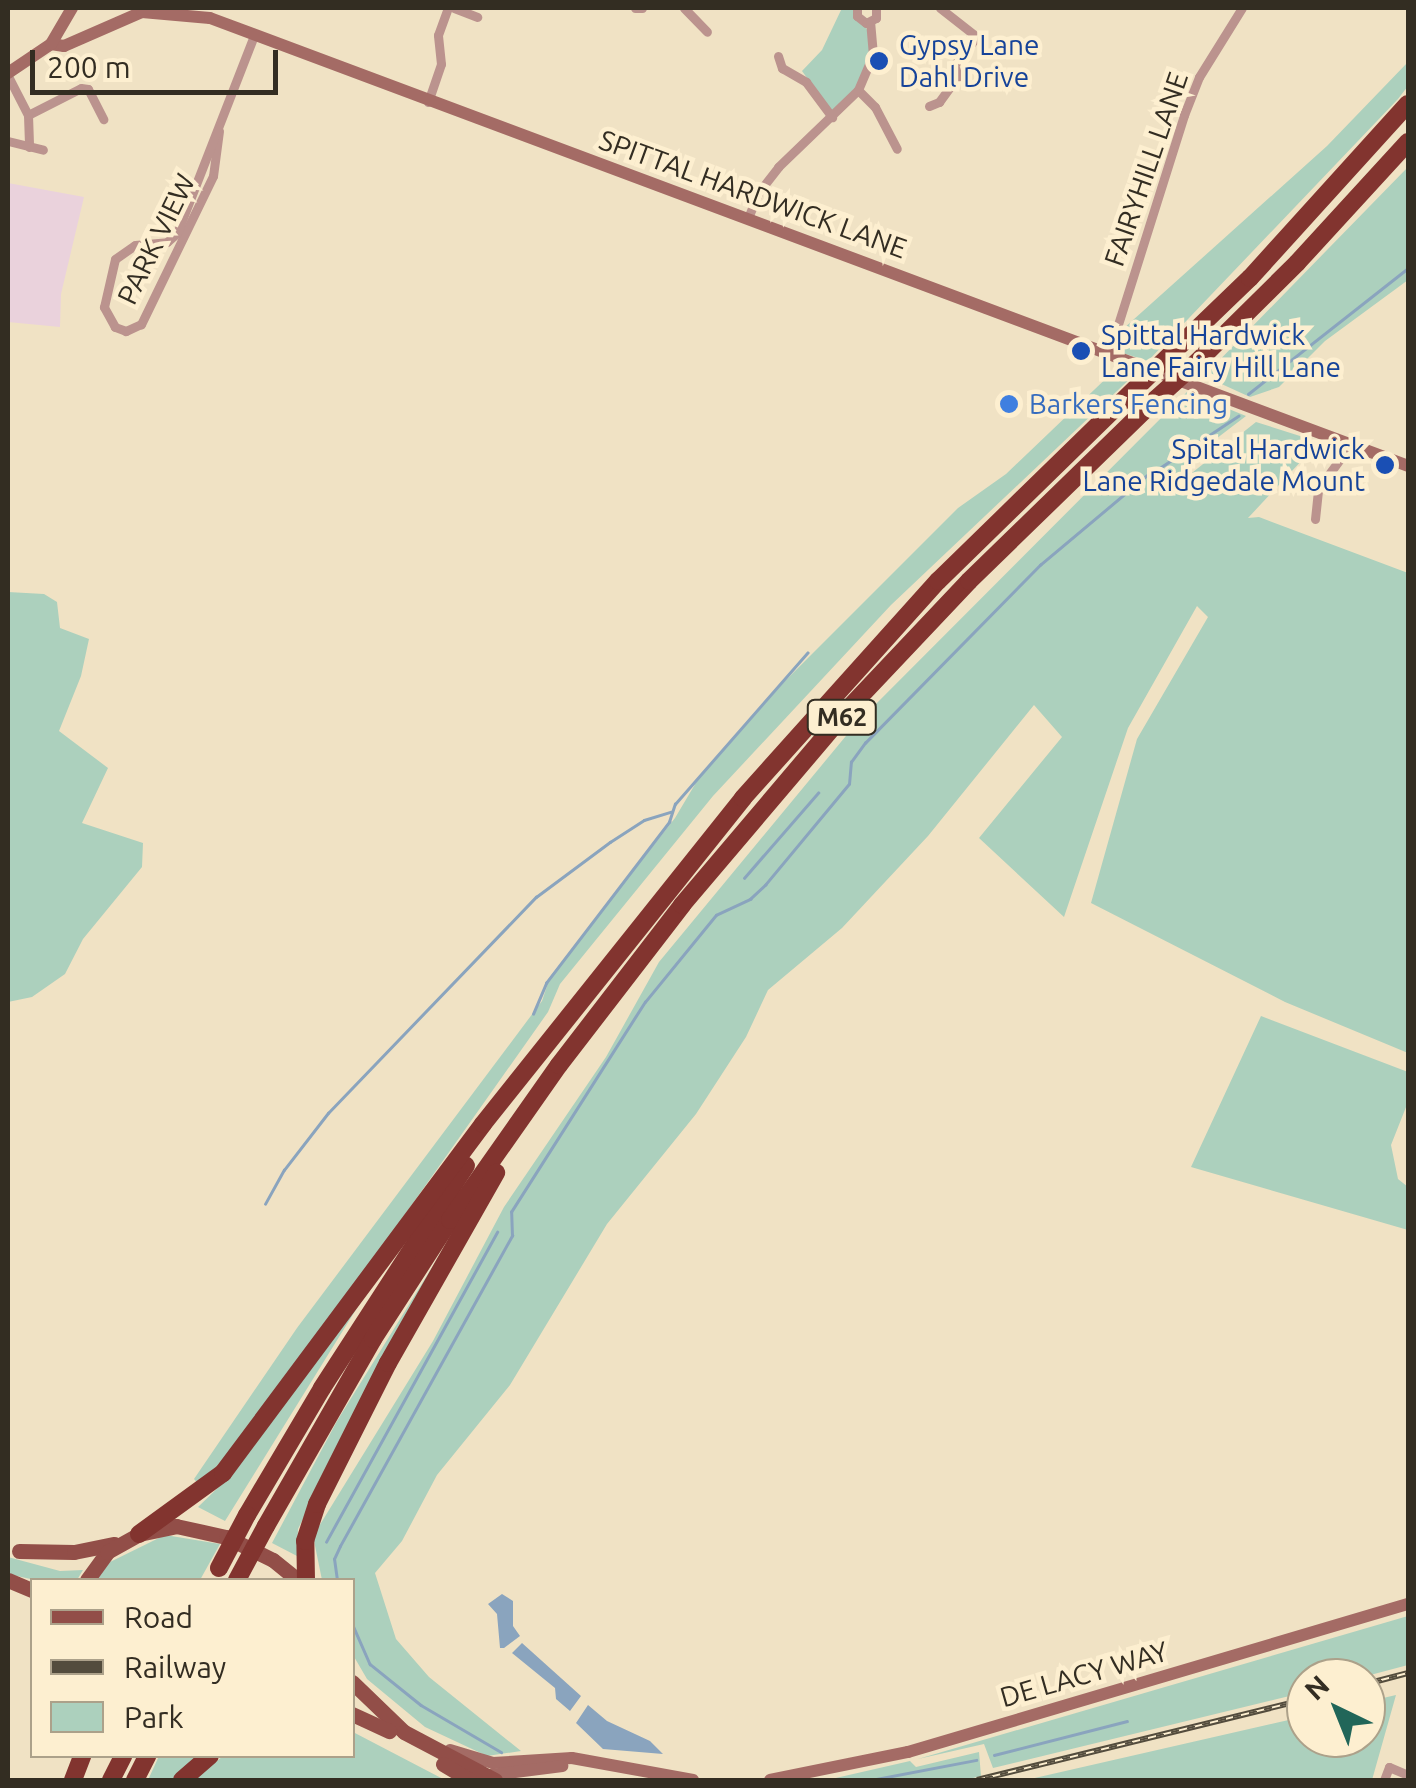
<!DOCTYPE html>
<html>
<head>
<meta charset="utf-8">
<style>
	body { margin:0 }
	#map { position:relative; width:1416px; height:1788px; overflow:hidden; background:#f0e2c4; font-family:Ubuntu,sans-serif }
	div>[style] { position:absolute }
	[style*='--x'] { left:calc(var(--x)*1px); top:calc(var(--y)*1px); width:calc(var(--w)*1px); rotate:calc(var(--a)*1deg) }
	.industrial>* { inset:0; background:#ead2dc }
	.green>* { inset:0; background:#acd0bd }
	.water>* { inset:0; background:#8aa4be }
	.stream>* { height:2.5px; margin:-1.25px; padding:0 1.25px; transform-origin:1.25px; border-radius:1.25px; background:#8aa4be }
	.street>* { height:9px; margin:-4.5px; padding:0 4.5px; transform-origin:4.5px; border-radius:4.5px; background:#bb938e }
	.secondary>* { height:12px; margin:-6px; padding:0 6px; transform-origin:6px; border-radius:6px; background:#a46b65 }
	.primary>* { height:15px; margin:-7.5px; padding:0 7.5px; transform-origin:7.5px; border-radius:7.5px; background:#924e48 }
	.highway>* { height:18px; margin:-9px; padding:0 9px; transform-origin:9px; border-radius:9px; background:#82342f }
	.rail>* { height:6px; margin-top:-3px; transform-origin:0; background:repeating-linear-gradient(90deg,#fdefd0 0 8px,#534c3d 0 16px); box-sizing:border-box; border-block:2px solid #534c3d }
	.highway-bridge>* { height:18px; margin:-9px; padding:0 9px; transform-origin:9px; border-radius:9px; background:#82342f }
	.dots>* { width:28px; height:28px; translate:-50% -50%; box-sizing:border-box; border:5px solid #fdefd0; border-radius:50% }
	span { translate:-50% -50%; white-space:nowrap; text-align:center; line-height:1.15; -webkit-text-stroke:9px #fdefd0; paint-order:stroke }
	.shield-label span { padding:2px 8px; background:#fdefd0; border:2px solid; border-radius:8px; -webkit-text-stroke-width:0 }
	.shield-label { font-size:25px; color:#332d22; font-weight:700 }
	.transit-label { font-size:28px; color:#164399 }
	.left { translate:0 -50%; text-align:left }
	.right { translate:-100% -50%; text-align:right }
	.street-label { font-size:28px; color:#332d22 }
	.shop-label { font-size:28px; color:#366cbe }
	.frame { position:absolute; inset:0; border:10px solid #332d22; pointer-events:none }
	.legend { position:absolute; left:30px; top:1578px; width:325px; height:180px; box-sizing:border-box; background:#fdefd0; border:2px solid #aca18a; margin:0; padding:12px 18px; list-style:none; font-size:30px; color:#332d22 }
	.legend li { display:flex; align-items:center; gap:20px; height:50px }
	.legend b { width:50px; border:2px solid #aca18a }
	.north { position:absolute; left:1286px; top:1658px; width:100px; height:100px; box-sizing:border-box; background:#fdefd0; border:2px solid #aca18a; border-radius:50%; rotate:317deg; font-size:28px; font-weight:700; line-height:40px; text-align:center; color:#332d22 }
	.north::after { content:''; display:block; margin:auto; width:35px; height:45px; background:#216659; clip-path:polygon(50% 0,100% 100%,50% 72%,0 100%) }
	.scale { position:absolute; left:30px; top:50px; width:248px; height:45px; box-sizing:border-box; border:5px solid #332d22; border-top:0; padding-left:12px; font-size:30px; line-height:35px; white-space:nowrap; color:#332d22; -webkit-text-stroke:8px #fdefd0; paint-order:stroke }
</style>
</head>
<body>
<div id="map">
	<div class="industrial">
		<i style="clip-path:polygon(8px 183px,84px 197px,61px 294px,60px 327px,8px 322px)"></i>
	</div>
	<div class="green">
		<i style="clip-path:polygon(842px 8px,857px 8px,874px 45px,864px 80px,834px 115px,802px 71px,822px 50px)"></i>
		<i style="clip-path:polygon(1408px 62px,1408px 86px,1398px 99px,1148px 361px,1113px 350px,1123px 329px,1327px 146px)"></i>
		<i style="clip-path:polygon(1408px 167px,1408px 280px,1325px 341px,1279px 387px,1250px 397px,1204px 376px)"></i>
		<i style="clip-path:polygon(1117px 368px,1136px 373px,891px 605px,713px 796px,560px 984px,548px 1012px,387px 1240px,229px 1453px,199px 1485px,194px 1479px,297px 1328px,542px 1001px,550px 977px,675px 818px,697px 781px,784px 682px,958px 508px,1006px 474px)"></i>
		<i style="clip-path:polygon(1187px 392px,1246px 416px,1191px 458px,1183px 480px,1256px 422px,1319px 442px,1248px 518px,1259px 517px,1408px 573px,1408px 1053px,1285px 1002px,1091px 903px,1137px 739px,1208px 617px,1197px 606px,1128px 728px,1064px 917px,979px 838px,1062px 737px,1034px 705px,928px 836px,842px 928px,768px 990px,746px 1037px,696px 1114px,607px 1224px,510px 1385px,437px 1475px,402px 1541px,375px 1573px,396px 1639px,429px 1677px,521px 1751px,487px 1756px,425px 1727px,367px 1679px,353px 1655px,352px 1580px,322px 1580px,313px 1536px,433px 1341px,504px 1207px,606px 1057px,659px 962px,855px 725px)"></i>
		<i style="clip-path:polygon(8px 592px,44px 594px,57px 602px,60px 628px,89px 639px,81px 676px,59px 731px,108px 768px,82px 823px,143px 843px,142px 867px,83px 939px,65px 974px,32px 997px,8px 1002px)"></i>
		<i style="clip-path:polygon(1261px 1016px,1408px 1072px,1408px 1102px,1391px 1145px,1398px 1179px,1408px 1187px,1408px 1230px,1191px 1167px)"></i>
		<i style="clip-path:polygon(452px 1235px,360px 1403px,298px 1529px,297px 1556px,272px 1543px,337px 1421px)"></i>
		<i style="clip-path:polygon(378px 1274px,225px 1521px,198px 1507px,227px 1479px)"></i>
		<i style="clip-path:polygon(165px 1535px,220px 1544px,200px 1580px,95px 1580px,110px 1562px)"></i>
		<i style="clip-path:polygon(8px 1557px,60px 1571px,83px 1570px,77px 1580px,35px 1580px,8px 1574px)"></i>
		<i style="clip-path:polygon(1408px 1616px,1408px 1665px,1359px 1678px,1306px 1678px,1306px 1692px,993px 1768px,984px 1744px,918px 1759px)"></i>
		<i style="clip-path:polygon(1396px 1695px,1372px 1780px,1026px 1780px,1306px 1716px,1306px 1738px,1366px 1738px,1366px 1702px)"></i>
		<i style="clip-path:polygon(353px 1732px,445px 1780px,194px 1780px,223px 1756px,352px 1756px)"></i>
		<i style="clip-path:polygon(979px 1752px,981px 1776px,965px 1780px,827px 1780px,910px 1761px,916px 1767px)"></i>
		<i style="clip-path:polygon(159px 1756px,205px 1756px,179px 1780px,148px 1780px)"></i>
	</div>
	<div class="water">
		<i style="clip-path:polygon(502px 1594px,513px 1601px,513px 1626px,520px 1636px,504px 1648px,500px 1648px,497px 1614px,488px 1604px)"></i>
		<i style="clip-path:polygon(522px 1643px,581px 1696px,570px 1711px,556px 1699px,555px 1688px,512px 1653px)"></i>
		<i style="clip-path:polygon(588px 1705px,607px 1721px,650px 1741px,663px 1754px,603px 1749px,576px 1723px)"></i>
	</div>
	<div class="stream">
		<i style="--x:1248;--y:394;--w:204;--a:-38.2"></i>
		<i style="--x:1155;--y:471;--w:100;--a:-33.5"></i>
		<i style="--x:744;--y:878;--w:113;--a:-49"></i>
		<i style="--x:533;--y:1014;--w:34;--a:-67"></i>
		<i style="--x:546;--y:983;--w:203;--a:-52.6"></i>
		<i style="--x:669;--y:822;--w:19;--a:-72"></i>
		<i style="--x:675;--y:804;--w:201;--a:-48.8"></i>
		<i style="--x:265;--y:1204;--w:39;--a:-61"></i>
		<i style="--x:284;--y:1170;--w:72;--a:-52.3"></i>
		<i style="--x:328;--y:1113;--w:300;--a:-46.1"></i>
		<i style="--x:536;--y:897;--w:92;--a:-36.6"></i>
		<i style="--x:610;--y:842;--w:40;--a:-32.9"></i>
		<i style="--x:644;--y:820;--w:28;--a:-17"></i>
		<i style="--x:326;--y:1542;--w:354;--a:-61.1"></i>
		<i style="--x:337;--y:1580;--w:21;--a:-98"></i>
		<i style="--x:334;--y:1559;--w:14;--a:-65"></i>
		<i style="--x:340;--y:1546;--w:355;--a:-61"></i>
		<i style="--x:512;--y:1236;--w:24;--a:-92"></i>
		<i style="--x:511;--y:1212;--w:249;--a:-57.5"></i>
		<i style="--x:645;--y:1002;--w:112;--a:-50.8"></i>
		<i style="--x:716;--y:915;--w:38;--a:-25"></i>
		<i style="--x:750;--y:899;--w:21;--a:-43"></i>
		<i style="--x:765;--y:885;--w:131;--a:-50.3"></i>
		<i style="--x:849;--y:784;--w:22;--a:-85"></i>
		<i style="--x:851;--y:762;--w:24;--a:-54"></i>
		<i style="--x:865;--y:743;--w:250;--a:-45.5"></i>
		<i style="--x:1040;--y:565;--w:145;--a:-40"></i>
		<i style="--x:352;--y:1623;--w:45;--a:66.3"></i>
		<i style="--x:370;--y:1664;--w:65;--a:38.8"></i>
		<i style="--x:421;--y:1705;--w:93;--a:30.4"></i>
		<i style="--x:994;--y:1755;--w:137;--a:-14.3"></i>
		<i style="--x:871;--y:1780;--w:107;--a:-10.8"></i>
	</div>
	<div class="street">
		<i style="--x:454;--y:8;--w:25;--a:21"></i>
		<i style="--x:635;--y:8;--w:7;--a:0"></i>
		<i style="--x:684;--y:8;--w:33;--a:46"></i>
		<i style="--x:857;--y:8;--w:8;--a:90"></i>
		<i style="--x:857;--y:16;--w:11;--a:38"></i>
		<i style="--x:866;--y:23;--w:11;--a:-27"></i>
		<i style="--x:876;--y:18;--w:10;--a:-90"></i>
		<i style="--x:778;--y:56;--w:13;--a:72"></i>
		<i style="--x:782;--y:68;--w:28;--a:30"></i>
		<i style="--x:806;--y:82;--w:44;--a:53.4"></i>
		<i style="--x:8;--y:76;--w:44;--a:62.9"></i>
		<i style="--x:28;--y:115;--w:32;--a:88"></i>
		<i style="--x:858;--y:90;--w:24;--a:45"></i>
		<i style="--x:875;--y:107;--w:47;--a:62.4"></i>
		<i style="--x:428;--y:102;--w:40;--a:-71.1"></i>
		<i style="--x:441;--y:64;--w:29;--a:-96"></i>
		<i style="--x:438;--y:35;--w:29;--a:-70"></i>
		<i style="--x:929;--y:106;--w:11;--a:-22"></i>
		<i style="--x:939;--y:102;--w:32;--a:-54"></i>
		<i style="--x:958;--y:76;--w:12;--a:-110"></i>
		<i style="--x:954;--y:65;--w:36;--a:-51"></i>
		<i style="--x:977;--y:37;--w:47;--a:-141.9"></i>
		<i style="--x:28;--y:115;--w:59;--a:-27"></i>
		<i style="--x:81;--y:88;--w:7;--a:8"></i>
		<i style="--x:88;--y:89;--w:34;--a:63"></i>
		<i style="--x:219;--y:131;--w:45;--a:97.6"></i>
		<i style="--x:213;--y:176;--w:165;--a:115.9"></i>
		<i style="--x:141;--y:324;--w:17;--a:155"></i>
		<i style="--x:126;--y:331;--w:12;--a:-160"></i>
		<i style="--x:115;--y:327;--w:23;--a:-119"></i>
		<i style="--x:104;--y:307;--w:49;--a:-77.1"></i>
		<i style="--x:115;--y:259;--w:24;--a:-35"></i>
		<i style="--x:135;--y:245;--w:32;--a:-5"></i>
		<i style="--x:167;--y:242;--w:13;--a:-42"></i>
		<i style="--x:177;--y:233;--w:212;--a:-68.7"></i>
		<i style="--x:8;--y:141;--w:36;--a:14"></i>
		<i style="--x:748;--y:218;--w:27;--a:-68"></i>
		<i style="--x:758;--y:193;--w:33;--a:-52"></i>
		<i style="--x:778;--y:167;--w:111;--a:-43.9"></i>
		<i style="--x:858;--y:90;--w:38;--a:-67"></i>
		<i style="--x:873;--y:55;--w:33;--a:-95"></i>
		<i style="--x:1109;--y:353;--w:250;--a:-72.5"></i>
		<i style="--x:1184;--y:115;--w:41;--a:-68.5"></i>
		<i style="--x:1199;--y:77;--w:81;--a:-58.1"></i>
		<i style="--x:1315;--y:519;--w:30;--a:-84"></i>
		<i style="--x:1318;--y:489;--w:56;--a:-53.7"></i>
		<i style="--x:1384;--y:1780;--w:14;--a:-69"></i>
		<i style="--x:1389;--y:1767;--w:21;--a:23"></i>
	</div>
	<div class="secondary">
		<i style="--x:51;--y:44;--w:13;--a:9"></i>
		<i style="--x:64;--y:46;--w:85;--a:-23.6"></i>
		<i style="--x:142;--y:12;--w:68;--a:5"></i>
		<i style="--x:210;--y:18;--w:1279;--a:20.5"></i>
		<i style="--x:8;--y:73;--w:52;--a:-34"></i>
		<i style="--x:51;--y:44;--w:42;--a:-59.7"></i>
		<i style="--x:450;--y:1750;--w:45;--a:16.8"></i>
		<i style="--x:493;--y:1763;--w:79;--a:-3.6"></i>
		<i style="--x:572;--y:1758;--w:123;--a:10.3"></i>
		<i style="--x:483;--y:1776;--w:80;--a:-7.2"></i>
		<i style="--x:770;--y:1780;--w:141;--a:-11.5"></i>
		<i style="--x:908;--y:1752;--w:521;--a:-16.49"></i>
	</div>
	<div class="primary">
		<i style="--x:19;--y:1551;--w:55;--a:1"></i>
		<i style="--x:74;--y:1552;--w:41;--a:-11.3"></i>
		<i style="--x:8;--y:1580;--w:26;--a:23"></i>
		<i style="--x:87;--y:1580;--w:34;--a:-54"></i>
		<i style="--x:107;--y:1552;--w:37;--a:-29"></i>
		<i style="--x:139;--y:1534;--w:38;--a:-12"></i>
		<i style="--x:176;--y:1526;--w:51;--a:12.4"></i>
		<i style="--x:226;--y:1537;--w:52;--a:26.1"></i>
		<i style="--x:273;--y:1560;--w:32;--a:39"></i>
		<i style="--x:352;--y:1682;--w:72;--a:43.9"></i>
		<i style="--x:404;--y:1732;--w:103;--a:27.8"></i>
		<i style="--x:352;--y:1714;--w:41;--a:24.7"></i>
		<i style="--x:443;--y:1764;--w:31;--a:31"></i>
	</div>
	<div class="highway">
		<i style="--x:1173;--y:352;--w:107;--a:-43.9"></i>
		<i style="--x:1250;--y:278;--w:235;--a:-47.8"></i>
		<i style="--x:1196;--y:363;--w:142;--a:-44.7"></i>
		<i style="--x:1297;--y:263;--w:164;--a:-47.5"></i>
		<i style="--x:247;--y:1515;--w:147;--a:-59.4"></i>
		<i style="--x:322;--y:1388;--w:265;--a:-57.1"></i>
		<i style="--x:266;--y:1526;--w:215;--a:-60.2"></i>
		<i style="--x:373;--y:1339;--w:142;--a:-57.1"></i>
		<i style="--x:450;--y:1220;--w:189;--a:-54.9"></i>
		<i style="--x:559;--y:1065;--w:202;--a:-52.4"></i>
		<i style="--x:682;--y:905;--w:260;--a:-49.7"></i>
		<i style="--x:850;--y:707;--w:173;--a:-46.6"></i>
		<i style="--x:969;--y:581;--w:261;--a:-44.2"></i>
		<i style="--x:139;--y:1534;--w:104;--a:-36"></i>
		<i style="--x:223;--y:1473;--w:435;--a:-53.3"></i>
		<i style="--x:483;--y:1124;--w:417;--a:-51.4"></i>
		<i style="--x:743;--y:798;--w:292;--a:-48.1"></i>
		<i style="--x:938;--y:581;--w:279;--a:-44.3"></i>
		<i style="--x:306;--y:1580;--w:39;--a:-91"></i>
		<i style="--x:305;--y:1541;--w:39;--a:-72"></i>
		<i style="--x:317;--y:1504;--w:158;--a:-63.3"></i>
		<i style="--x:388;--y:1363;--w:219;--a:-60.4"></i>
		<i style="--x:73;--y:1780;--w:26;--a:-69"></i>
		<i style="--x:111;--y:1780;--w:27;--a:-63"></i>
		<i style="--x:135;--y:1780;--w:27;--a:-63"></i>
		<i style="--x:182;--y:1780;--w:37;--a:-41"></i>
	</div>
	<div class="rail">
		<i style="--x:1366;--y:1684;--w:43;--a:-14.7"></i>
		<i style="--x:977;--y:1780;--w:339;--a:-13.8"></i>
	</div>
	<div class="highway-bridge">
		<i style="--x:1138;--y:386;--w:49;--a:-44.2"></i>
		<i style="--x:1156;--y:399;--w:54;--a:-42"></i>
		<i style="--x:219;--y:1568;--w:60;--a:-62.2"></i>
		<i style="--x:237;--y:1580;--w:61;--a:-61.8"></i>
	</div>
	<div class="dots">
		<i style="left:879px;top:61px;background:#1a4fb4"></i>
		<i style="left:1081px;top:351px;background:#1a4fb4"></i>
		<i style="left:1009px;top:404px;background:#3f7fe0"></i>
		<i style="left:1385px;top:465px;background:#1a4fb4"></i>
	</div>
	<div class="shield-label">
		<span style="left:842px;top:717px">M62</span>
	</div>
	<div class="transit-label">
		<span class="left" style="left:899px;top:61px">Gypsy Lane<br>Dahl Drive</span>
		<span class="left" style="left:1101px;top:351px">Spittal Hardwick<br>Lane Fairy Hill Lane</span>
		<span class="right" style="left:1365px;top:465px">Spital Hardwick<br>Lane Ridgedale Mount</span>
	</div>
	<div class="street-label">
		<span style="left:1146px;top:169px;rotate:-71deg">FAIRYHILL LANE</span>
		<span style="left:753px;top:194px;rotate:20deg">SPITTAL HARDWICK LANE</span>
		<span style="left:156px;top:239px;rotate:-64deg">PARK VIEW</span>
		<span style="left:1084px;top:1674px;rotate:-16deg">DE LACY WAY</span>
	</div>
	<div class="shop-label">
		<span class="left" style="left:1029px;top:404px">Barkers Fencing</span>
	</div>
	<div class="frame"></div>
	<ul class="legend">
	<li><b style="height:12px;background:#924e48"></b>Road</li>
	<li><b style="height:12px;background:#534c3d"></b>Railway</li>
	<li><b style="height:28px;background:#acd0bd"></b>Park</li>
	</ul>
	<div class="north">N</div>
	<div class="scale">200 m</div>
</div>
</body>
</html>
